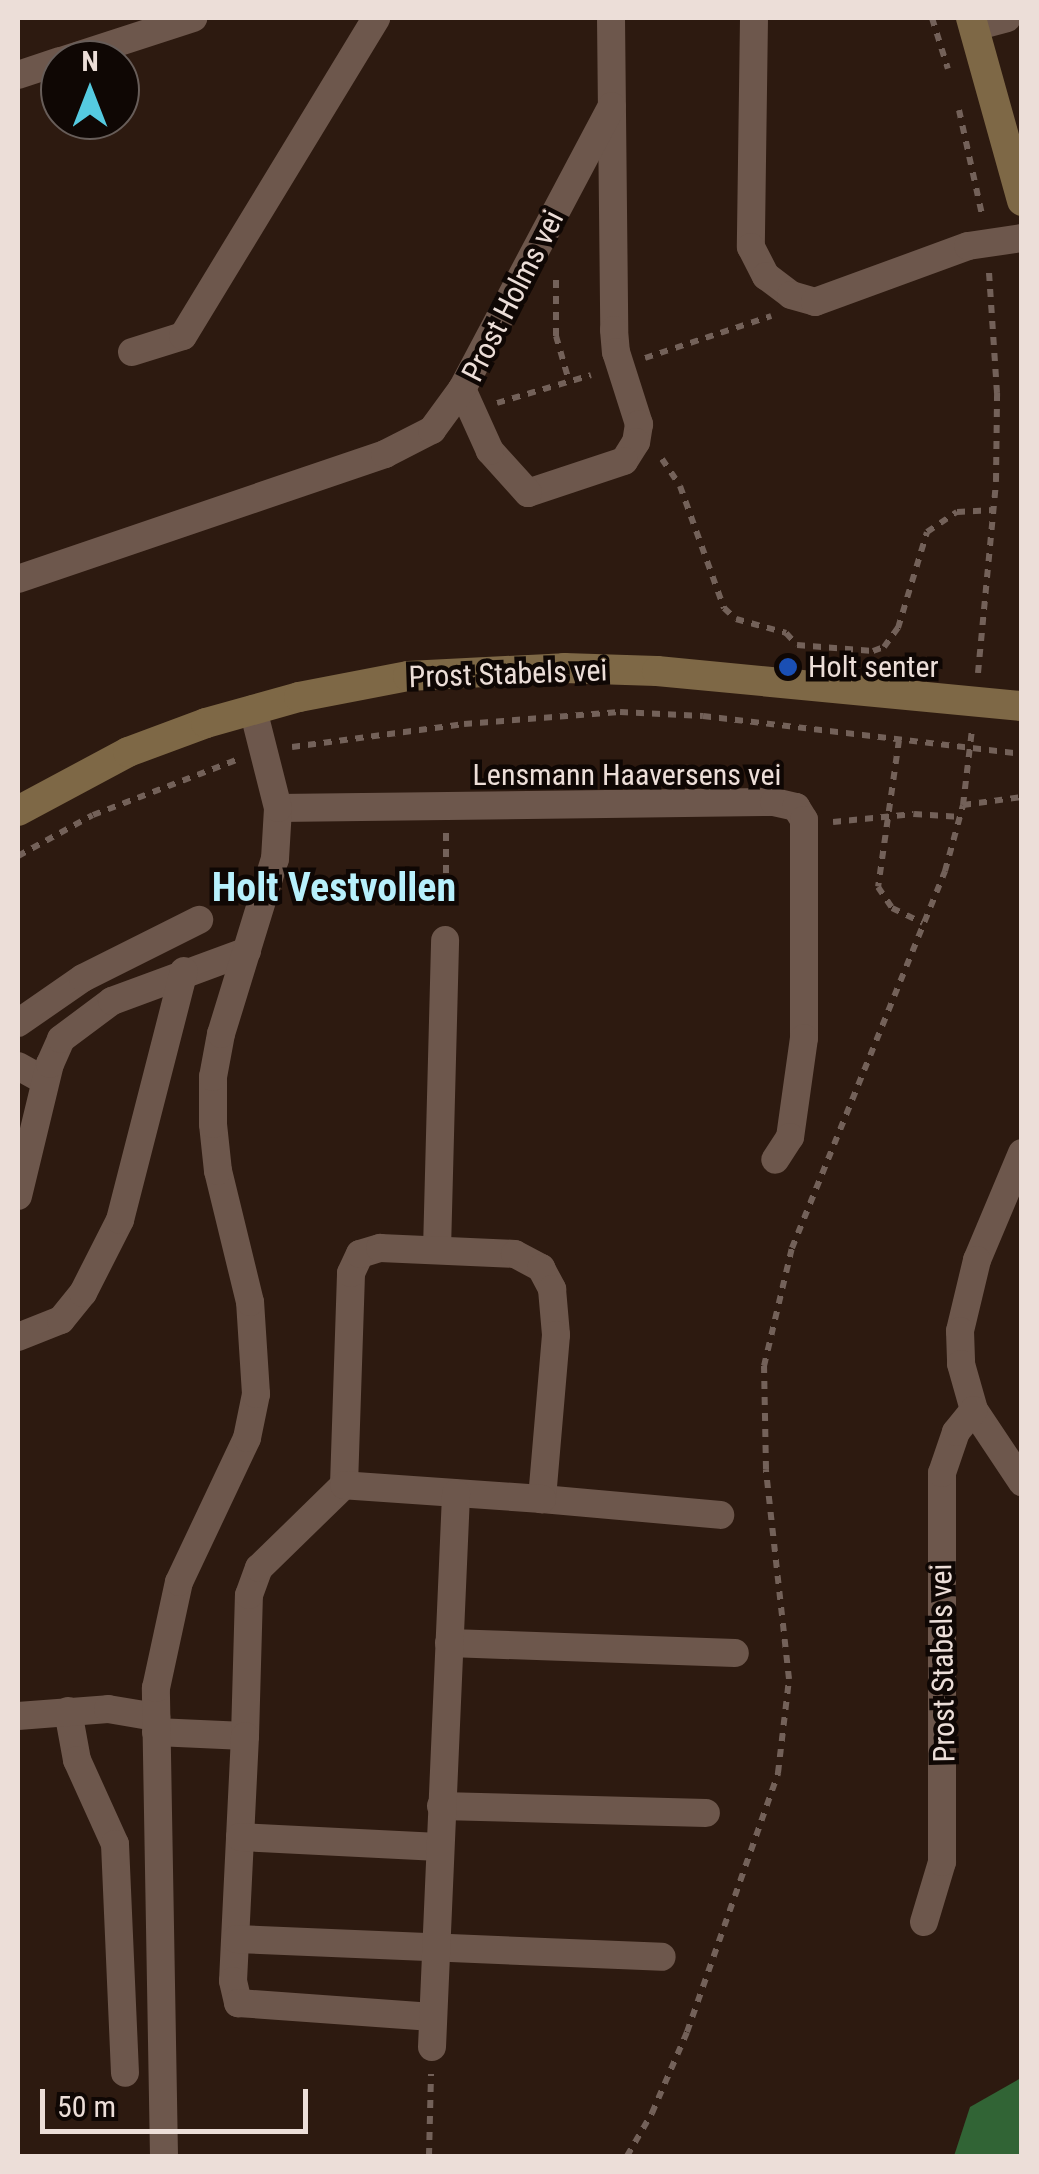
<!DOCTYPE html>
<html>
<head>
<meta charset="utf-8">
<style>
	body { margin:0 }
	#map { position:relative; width:1039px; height:2174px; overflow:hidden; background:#2d1a10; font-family:"Roboto Condensed",sans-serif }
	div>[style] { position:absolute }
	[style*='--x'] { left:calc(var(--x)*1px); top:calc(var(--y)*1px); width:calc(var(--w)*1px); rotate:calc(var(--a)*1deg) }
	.forest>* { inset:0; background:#316435 }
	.path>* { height:6px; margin-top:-3px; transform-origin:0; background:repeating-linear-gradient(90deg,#736159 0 8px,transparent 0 16px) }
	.street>* { height:28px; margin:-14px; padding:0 14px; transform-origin:14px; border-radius:14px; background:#6d574c }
	.secondary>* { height:30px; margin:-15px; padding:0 15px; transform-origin:15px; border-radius:15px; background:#7e6846 }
	.dots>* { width:28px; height:28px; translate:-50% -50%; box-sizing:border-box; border:5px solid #0f0704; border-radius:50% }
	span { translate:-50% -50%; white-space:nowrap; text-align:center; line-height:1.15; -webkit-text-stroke:9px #0f0704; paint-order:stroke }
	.street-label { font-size:30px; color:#ecded8 }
	.poi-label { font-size:30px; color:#ecded8 }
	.left { translate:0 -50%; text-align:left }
	.district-label { font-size:40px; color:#b7f0fc; font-weight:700 }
	.frame { position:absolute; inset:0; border:20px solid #ecded8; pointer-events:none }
	.north { position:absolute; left:40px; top:40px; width:100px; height:100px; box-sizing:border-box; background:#0f0704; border:2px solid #675d59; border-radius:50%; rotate:0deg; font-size:28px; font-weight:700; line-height:40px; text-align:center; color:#ecded8 }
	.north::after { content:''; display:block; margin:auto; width:35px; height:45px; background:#55cae0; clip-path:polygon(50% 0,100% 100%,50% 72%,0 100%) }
	.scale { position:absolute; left:40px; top:2089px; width:268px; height:45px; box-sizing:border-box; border:5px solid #ecded8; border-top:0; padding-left:12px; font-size:30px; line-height:35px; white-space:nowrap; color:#ecded8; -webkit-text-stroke:8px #0f0704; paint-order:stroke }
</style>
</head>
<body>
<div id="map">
	<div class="forest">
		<i style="clip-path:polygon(1021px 2078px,1021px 2156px,954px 2156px,970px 2107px)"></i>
	</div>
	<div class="path">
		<i style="--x:932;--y:18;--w:53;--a:72.6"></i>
		<i style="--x:959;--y:110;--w:107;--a:77.6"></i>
		<i style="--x:556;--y:280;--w:56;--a:90"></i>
		<i style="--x:556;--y:336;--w:47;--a:73.9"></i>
		<i style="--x:645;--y:358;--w:133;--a:-18.4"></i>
		<i style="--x:497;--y:403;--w:98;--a:-16.6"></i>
		<i style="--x:662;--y:459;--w:32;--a:56"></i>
		<i style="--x:680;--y:486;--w:130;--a:70.2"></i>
		<i style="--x:724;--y:608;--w:16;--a:43"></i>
		<i style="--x:736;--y:619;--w:52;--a:15.6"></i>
		<i style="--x:786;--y:633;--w:16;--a:47"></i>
		<i style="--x:797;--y:645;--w:76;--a:4.5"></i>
		<i style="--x:873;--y:651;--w:12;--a:-20"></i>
		<i style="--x:884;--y:647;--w:24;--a:-54"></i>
		<i style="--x:898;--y:628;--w:100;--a:-73.2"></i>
		<i style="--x:927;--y:532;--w:36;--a:-34"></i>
		<i style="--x:957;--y:512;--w:37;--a:-3"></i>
		<i style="--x:978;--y:673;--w:193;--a:-84.6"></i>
		<i style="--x:996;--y:481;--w:88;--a:-89.3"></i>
		<i style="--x:997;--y:393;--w:121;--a:-93.8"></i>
		<i style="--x:899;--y:740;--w:148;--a:98.1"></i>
		<i style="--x:878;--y:887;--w:25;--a:56"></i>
		<i style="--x:892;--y:908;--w:34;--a:26"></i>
		<i style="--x:292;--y:747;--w:174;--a:-7.6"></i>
		<i style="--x:464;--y:724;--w:156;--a:-4.4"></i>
		<i style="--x:620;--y:712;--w:83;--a:2.8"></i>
		<i style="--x:703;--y:716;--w:321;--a:6.8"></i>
		<i style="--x:963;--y:805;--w:60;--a:-7.7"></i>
		<i style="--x:833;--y:822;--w:81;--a:-5.6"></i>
		<i style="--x:914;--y:814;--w:47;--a:3.7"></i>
		<i style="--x:446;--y:833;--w:78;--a:90"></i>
		<i style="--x:18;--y:856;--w:85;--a:-28.7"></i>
		<i style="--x:93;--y:815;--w:153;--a:-21"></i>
		<i style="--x:429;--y:2156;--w:82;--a:-88.6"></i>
		<i style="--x:627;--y:2156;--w:50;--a:-59.8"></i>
		<i style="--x:652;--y:2113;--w:88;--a:-66.6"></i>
		<i style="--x:687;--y:2032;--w:275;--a:-70.6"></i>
		<i style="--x:778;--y:1773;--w:95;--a:-83.3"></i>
		<i style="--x:789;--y:1679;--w:211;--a:-96.3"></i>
		<i style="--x:766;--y:1469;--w:103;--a:-91.1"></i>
		<i style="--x:764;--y:1366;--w:121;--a:-76.7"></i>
		<i style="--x:792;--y:1248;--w:407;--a:-67.9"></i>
		<i style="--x:945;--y:871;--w:68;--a:-74.7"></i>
		<i style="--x:963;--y:805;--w:76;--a:-83.2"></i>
	</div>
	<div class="street">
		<i style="--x:611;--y:18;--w:312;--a:89.4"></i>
		<i style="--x:614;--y:330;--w:22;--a:85"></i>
		<i style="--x:616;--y:352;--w:76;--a:72.3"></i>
		<i style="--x:639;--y:424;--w:18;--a:99"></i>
		<i style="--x:636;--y:442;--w:22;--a:122"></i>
		<i style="--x:624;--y:461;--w:101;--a:161.6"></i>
		<i style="--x:528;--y:493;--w:57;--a:-132.1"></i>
		<i style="--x:490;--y:451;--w:68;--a:-114.3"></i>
		<i style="--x:462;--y:389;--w:320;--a:-62.1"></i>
		<i style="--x:754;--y:18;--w:229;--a:90.8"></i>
		<i style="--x:751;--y:247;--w:33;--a:63"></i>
		<i style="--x:766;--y:276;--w:31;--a:37"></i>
		<i style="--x:791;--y:295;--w:25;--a:16"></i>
		<i style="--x:815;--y:302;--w:163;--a:-20.1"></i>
		<i style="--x:968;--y:246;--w:55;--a:-8.4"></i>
		<i style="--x:974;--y:27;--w:34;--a:-15"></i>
		<i style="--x:64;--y:60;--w:136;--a:-18"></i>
		<i style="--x:18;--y:75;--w:44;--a:-18.4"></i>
		<i style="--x:132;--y:352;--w:53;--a:-17.4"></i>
		<i style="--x:183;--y:336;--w:372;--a:-58.7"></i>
		<i style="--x:18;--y:579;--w:388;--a:-18.8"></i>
		<i style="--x:385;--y:454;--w:53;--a:-27.1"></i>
		<i style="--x:432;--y:430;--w:51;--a:-53.8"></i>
		<i style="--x:278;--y:808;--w:496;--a:-0.7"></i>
		<i style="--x:774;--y:802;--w:23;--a:13"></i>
		<i style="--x:796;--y:807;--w:15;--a:58"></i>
		<i style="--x:804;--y:820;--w:218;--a:90"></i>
		<i style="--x:804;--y:1038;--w:100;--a:98"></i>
		<i style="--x:790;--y:1137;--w:27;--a:123"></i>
		<i style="--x:18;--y:1023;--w:79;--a:-34.7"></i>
		<i style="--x:83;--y:978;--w:130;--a:-26.6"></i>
		<i style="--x:18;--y:1066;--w:31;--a:29"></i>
		<i style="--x:1022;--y:1153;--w:116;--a:112.8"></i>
		<i style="--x:977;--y:1260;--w:73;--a:103.5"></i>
		<i style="--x:960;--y:1331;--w:33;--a:88"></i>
		<i style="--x:961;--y:1364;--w:48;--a:74.2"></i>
		<i style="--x:974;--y:1410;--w:87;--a:56.3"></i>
		<i style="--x:18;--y:1196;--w:136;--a:-76.4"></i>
		<i style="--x:50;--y:1064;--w:27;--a:-66"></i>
		<i style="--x:61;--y:1039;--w:64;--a:-36.7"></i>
		<i style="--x:112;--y:1001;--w:144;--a:-20.3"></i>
		<i style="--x:437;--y:1250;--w:310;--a:-88.5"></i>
		<i style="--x:18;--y:1337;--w:46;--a:-21.6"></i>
		<i style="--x:61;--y:1320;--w:35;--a:-51"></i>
		<i style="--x:83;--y:1293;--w:82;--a:-63.1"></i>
		<i style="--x:120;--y:1220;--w:257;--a:-75.6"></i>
		<i style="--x:542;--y:1499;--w:179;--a:5.1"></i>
		<i style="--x:449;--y:1643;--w:286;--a:2"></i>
		<i style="--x:68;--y:1711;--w:50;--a:79.6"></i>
		<i style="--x:77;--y:1760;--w:92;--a:65.7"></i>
		<i style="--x:115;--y:1844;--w:229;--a:87.5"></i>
		<i style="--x:18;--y:1716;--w:90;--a:-4.4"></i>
		<i style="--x:108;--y:1709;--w:49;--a:9.5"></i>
		<i style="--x:156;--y:1732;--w:89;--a:2.6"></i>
		<i style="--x:245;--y:1736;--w:141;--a:-88.4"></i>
		<i style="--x:249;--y:1595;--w:29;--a:-70"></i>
		<i style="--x:259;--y:1568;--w:119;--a:-44.3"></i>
		<i style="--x:344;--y:1485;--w:212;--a:-88.1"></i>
		<i style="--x:351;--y:1273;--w:21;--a:-65"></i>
		<i style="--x:360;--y:1254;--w:21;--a:-17"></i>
		<i style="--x:380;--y:1248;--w:135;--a:2.5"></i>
		<i style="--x:515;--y:1254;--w:30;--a:28"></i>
		<i style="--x:541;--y:1268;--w:24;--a:62"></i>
		<i style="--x:552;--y:1289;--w:46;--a:85"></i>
		<i style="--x:556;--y:1335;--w:165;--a:94.9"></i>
		<i style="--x:542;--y:1499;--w:198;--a:-176"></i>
		<i style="--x:245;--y:1736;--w:245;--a:92.8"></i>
		<i style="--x:233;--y:1981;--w:23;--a:77"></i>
		<i style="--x:238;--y:2003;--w:195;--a:4.1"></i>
		<i style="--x:441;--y:1806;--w:265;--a:1.5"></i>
		<i style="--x:240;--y:1837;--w:199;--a:2.9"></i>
		<i style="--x:924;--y:1922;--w:63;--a:-73.3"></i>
		<i style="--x:942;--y:1862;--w:389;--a:-90"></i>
		<i style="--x:942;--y:1473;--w:43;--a:-71.1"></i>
		<i style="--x:956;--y:1432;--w:28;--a:-51"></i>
		<i style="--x:236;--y:1939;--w:426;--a:2.4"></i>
		<i style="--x:432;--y:2047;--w:554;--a:-87.51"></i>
		<i style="--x:164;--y:2156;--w:468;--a:-91"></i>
		<i style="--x:156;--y:1688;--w:108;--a:-77.8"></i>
		<i style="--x:179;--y:1582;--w:159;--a:-64.7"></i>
		<i style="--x:247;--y:1438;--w:45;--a:-78.4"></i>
		<i style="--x:256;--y:1394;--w:92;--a:-93.7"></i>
		<i style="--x:250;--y:1302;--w:135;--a:-103.7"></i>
		<i style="--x:218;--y:1171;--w:47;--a:-96.1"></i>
		<i style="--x:213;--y:1124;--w:47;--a:-90"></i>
		<i style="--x:213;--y:1077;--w:44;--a:-79.5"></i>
		<i style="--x:221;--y:1034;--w:183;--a:-72.9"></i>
		<i style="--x:275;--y:859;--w:51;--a:-86.6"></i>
		<i style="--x:278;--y:808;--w:102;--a:-104.2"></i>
	</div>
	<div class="secondary">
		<i style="--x:971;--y:18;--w:190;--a:74.4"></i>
		<i style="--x:18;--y:811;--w:125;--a:-28.2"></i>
		<i style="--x:128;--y:752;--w:83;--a:-20.4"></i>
		<i style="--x:206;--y:723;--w:97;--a:-15.6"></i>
		<i style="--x:299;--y:697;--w:111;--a:-10.9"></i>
		<i style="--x:408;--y:676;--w:156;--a:-2.9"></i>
		<i style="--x:564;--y:668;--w:93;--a:1.8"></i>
		<i style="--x:657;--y:671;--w:367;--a:5.5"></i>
	</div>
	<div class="dots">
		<i style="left:788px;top:667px;background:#1a4fb4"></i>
	</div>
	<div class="street-label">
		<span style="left:513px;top:296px;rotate:-63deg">Prost Holms vei</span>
		<span style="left:508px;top:674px;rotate:-2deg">Prost Stabels vei</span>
		<span style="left:627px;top:775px">Lensmann Haaversens vei</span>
		<span style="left:943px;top:1663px;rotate:-91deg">Prost Stabels vei</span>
	</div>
	<div class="poi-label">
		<span class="left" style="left:808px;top:667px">Holt senter</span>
	</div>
	<div class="district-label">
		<span style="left:334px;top:888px">Holt Vestvollen</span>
	</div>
	<div class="frame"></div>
	<div class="north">N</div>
	<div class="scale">50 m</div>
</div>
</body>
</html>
